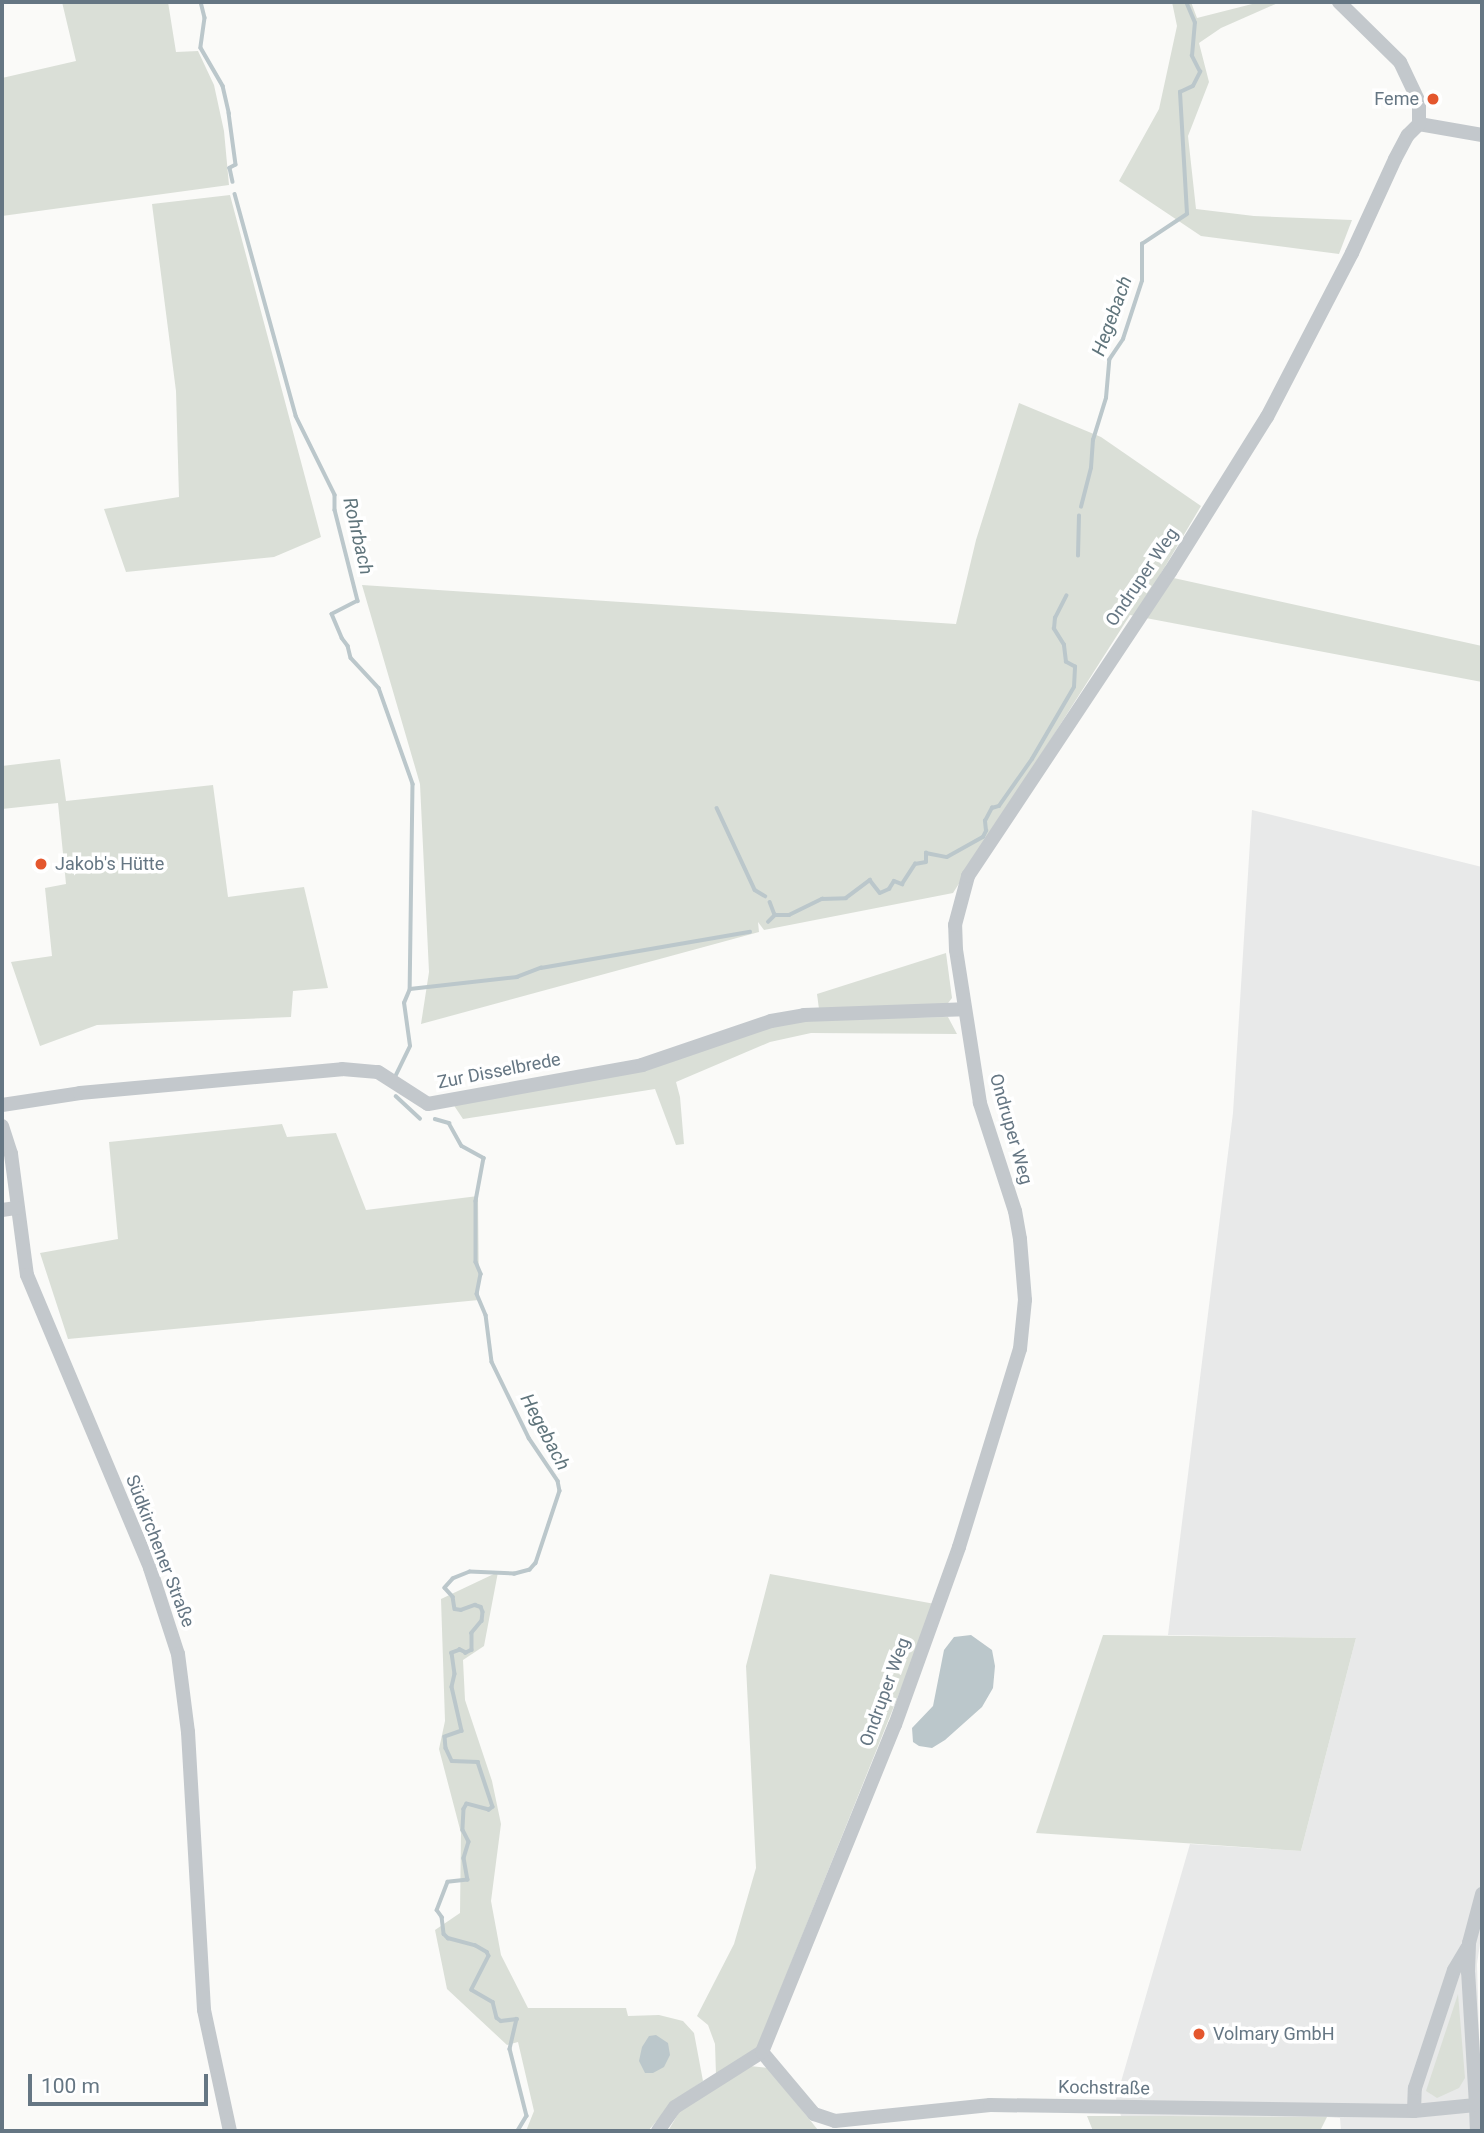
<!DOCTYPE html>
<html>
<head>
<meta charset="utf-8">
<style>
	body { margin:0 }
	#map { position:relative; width:1484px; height:2133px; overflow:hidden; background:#fafaf8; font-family:Roboto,sans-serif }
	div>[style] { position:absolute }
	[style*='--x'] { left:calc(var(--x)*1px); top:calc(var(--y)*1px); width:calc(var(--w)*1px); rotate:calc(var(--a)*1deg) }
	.built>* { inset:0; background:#e8e9e9 }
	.green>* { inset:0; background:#dadfd7 }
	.water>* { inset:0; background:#bbc7cb }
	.stream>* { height:3.5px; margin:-1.75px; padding:0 1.75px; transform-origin:1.75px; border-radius:1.75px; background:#bbc7cb }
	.minor>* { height:14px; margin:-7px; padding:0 7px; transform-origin:7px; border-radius:7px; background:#c3c8cc }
	.dots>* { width:19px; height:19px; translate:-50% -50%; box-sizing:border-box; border:4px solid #fff; border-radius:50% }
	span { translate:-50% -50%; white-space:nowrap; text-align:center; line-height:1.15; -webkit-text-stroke:7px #fff; paint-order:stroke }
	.poi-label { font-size:18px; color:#657683 }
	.right { translate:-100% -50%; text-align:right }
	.left { translate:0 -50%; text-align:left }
	.street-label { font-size:18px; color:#657683 }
	.water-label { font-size:19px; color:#60757c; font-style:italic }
	.frame { position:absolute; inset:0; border:4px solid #657683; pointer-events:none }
	.scale { position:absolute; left:28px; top:2074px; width:180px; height:32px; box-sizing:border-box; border:4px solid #657683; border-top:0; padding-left:9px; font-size:21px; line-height:24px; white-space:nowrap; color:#657683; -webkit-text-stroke:5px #fff; paint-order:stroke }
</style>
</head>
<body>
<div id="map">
	<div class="built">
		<i style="clip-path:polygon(1252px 810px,1482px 867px,1482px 1930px,1477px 1964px,1482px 2131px,1341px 2131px,1340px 2118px,1327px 2117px,1121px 2116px,1116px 2099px,1190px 1844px,1301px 1851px,1356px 1638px,1168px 1635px,1233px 1113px)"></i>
	</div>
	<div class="green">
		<i style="clip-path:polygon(62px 2px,168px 2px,176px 52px,198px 51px,214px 85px,224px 131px,229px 185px,2px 216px,2px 78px,76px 61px)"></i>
		<i style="clip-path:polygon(1172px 2px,1191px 2px,1197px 18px,1260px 2px,1280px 2px,1221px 28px,1199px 43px,1209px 82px,1188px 136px,1196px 209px,1254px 216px,1352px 220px,1339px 254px,1201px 236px,1119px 181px,1159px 109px,1177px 26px)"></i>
		<i style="clip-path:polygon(230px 195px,321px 537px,274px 557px,126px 572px,104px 509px,179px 497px,176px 391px,152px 204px)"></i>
		<i style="clip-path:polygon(1019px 403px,1101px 437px,1201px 506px,1160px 575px,1482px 646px,1482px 682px,1130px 615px,953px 893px,764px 930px,758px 922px,759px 932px,421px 1024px,429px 972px,420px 784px,362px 585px,956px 624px,976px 540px)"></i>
		<i style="clip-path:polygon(60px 759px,66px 801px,213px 785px,228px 897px,304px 887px,328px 988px,293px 991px,291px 1017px,97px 1025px,40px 1046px,11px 962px,52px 956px,45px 888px,66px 884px,58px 803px,2px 809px,2px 766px)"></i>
		<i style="clip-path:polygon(946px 953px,952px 998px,945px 1007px,819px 1009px,817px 994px)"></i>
		<i style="clip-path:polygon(948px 1017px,957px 1034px,811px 1033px,770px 1042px,676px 1082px,680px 1097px,684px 1144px,676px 1145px,655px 1089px,463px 1119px,453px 1104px,643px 1069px,769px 1026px,805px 1019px)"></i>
		<i style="clip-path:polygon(282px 1124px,287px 1137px,336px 1133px,366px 1210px,478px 1196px,479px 1300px,68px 1339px,40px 1253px,118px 1239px,109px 1142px)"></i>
		<i style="clip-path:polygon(498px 1572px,484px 1646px,463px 1660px,465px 1700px,492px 1781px,501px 1824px,491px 1901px,501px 1955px,528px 2008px,626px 2008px,628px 2016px,659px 2015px,683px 2021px,694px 2033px,703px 2081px,675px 2100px,648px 2131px,526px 2131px,534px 2111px,518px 2042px,507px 2045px,447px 1989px,435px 1930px,460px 1913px,461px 1833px,439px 1749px,445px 1721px,441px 1599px)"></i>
		<i style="clip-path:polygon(770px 1574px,935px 1604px,757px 2048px,716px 2075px,715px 2044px,708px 2025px,697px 2016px,734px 1944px,756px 1868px,746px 1666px)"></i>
		<i style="clip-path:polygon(1103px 1635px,1356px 1638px,1301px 1851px,1036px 1833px)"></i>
		<i style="clip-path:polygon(1458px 1994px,1465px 2078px,1459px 2088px,1437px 2098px,1426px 2091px)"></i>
		<i style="clip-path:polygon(750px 2066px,768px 2068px,818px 2130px,668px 2131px,681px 2109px)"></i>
		<i style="clip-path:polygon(1087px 2116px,1170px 2116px,1327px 2117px,1320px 2131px,1093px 2131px)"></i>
	</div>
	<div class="water">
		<i style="clip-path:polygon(971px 1635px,992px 1650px,995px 1666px,993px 1688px,982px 1707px,945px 1740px,932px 1748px,919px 1746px,913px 1742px,912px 1728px,933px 1706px,944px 1650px,954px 1637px)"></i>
		<i style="clip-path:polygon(656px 2035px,668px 2043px,670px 2055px,664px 2067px,653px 2073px,645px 2073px,639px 2061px,642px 2047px,649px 2036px)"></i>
	</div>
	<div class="stream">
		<i style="--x:201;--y:2;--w:16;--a:76"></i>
		<i style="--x:205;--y:18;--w:30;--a:98"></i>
		<i style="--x:201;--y:48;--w:44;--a:59.9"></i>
		<i style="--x:223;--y:86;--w:28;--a:77"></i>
		<i style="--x:229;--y:113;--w:52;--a:82.3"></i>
		<i style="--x:236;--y:165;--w:7;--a:153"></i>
		<i style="--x:230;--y:168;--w:14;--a:78"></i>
		<i style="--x:235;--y:194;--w:230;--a:74.6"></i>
		<i style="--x:296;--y:416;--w:88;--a:63.7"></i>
		<i style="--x:335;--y:495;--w:15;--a:90"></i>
		<i style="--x:335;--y:510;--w:94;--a:75.8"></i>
		<i style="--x:358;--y:601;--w:29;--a:153"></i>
		<i style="--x:332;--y:614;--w:26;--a:67"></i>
		<i style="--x:342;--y:638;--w:10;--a:53"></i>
		<i style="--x:348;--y:646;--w:12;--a:76"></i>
		<i style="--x:351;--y:658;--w:41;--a:47"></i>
		<i style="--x:379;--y:688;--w:102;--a:70.5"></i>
		<i style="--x:413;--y:784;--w:205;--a:90.8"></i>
		<i style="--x:1081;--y:507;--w:40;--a:-75.6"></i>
		<i style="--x:1091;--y:468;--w:28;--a:-86"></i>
		<i style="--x:1093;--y:440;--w:44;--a:-72.8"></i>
		<i style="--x:1106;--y:398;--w:38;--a:-85"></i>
		<i style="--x:1109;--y:360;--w:25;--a:-56"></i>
		<i style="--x:1123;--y:339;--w:61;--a:-71.9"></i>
		<i style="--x:1142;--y:281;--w:37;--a:-90"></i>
		<i style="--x:1142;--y:244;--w:54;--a:-33.7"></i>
		<i style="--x:1187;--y:214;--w:122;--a:-93.3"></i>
		<i style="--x:1180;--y:92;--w:14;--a:-25"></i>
		<i style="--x:1193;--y:86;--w:16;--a:-63"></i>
		<i style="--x:1200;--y:72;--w:18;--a:-117"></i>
		<i style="--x:1192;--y:56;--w:33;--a:-85"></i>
		<i style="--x:1195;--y:23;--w:23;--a:-113"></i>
		<i style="--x:1078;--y:556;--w:40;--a:-88.6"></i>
		<i style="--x:717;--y:808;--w:90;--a:65.1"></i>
		<i style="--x:755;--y:890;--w:12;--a:31"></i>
		<i style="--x:770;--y:902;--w:14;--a:69"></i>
		<i style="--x:768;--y:922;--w:10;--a:-45"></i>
		<i style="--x:775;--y:915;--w:14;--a:0"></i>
		<i style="--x:789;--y:915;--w:37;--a:-26"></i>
		<i style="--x:822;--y:899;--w:24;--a:-2"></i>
		<i style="--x:846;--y:898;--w:30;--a:-37"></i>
		<i style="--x:870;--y:880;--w:16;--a:52"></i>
		<i style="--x:880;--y:893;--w:10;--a:-24"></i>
		<i style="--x:889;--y:889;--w:9;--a:-58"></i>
		<i style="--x:894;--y:881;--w:9;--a:21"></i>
		<i style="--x:902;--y:884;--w:24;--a:-57"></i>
		<i style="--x:915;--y:864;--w:11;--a:-10"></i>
		<i style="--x:926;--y:862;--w:9;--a:-90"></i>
		<i style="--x:926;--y:853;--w:21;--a:11"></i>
		<i style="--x:947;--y:857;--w:41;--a:-29.1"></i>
		<i style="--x:983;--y:837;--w:7;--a:-63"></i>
		<i style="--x:986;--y:831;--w:10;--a:-96"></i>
		<i style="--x:985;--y:821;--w:15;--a:-62"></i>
		<i style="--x:992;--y:808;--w:7;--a:-16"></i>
		<i style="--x:999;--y:806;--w:57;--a:-54.9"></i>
		<i style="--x:1032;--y:759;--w:83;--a:-59.7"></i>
		<i style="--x:1074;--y:687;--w:20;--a:-87"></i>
		<i style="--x:1075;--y:667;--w:10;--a:-151"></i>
		<i style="--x:1066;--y:662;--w:17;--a:-97"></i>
		<i style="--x:1064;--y:645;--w:19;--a:-122"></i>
		<i style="--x:1054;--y:629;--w:11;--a:-85"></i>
		<i style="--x:1055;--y:618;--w:25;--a:-63"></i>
		<i style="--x:395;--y:1077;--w:34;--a:-64"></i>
		<i style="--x:410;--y:1046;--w:43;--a:-97.9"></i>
		<i style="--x:404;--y:1003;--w:15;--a:-67"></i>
		<i style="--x:410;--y:989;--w:108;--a:-6.4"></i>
		<i style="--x:517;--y:977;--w:26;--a:-21"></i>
		<i style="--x:541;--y:968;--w:212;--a:-9.8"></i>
		<i style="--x:396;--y:1096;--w:33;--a:43"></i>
		<i style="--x:435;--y:1119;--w:15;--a:16"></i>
		<i style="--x:449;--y:1123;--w:26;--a:61"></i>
		<i style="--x:462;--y:1146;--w:25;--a:29"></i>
		<i style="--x:484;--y:1158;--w:44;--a:100.5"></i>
		<i style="--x:476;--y:1201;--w:61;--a:90"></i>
		<i style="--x:476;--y:1262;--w:13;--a:67"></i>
		<i style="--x:481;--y:1274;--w:20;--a:101"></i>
		<i style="--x:477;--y:1294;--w:23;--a:67"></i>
		<i style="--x:486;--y:1315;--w:47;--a:82.7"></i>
		<i style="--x:492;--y:1362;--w:85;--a:64"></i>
		<i style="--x:529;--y:1438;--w:52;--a:56"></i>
		<i style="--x:558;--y:1481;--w:10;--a:79"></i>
		<i style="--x:560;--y:1491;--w:76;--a:108.4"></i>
		<i style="--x:536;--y:1563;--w:9;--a:131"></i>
		<i style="--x:530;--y:1570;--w:16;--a:165"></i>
		<i style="--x:515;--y:1574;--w:45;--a:-177.5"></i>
		<i style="--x:470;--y:1572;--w:18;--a:158"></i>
		<i style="--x:453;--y:1579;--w:12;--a:132"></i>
		<i style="--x:445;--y:1588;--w:12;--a:48"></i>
		<i style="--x:453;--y:1597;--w:12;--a:81"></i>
		<i style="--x:455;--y:1609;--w:6;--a:9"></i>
		<i style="--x:461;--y:1610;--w:15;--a:-20"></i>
		<i style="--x:475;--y:1605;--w:6;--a:18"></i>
		<i style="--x:481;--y:1607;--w:5;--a:68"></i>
		<i style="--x:483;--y:1612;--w:9;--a:96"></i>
		<i style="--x:482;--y:1621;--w:16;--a:130"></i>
		<i style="--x:472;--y:1633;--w:17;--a:90"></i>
		<i style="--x:472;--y:1650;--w:7;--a:153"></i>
		<i style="--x:466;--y:1653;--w:7;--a:-153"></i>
		<i style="--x:460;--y:1650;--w:9;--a:159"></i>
		<i style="--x:452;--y:1653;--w:21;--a:82"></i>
		<i style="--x:455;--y:1674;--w:13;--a:103"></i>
		<i style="--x:452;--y:1687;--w:45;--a:77.2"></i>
		<i style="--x:462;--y:1731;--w:18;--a:161"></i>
		<i style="--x:445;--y:1737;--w:11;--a:85"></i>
		<i style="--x:446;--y:1748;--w:14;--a:65"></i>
		<i style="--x:452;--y:1761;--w:26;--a:2"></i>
		<i style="--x:478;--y:1762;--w:47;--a:71.6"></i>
		<i style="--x:493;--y:1807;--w:5;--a:143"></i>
		<i style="--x:489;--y:1810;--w:23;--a:-165"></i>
		<i style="--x:467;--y:1804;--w:6;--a:121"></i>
		<i style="--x:464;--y:1809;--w:21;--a:93"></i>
		<i style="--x:463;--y:1830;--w:13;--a:63"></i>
		<i style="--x:469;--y:1842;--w:17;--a:107"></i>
		<i style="--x:464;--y:1858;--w:22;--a:80"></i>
		<i style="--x:468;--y:1880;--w:20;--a:174"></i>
		<i style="--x:448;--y:1882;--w:30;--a:111"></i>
		<i style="--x:437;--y:1910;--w:9;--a:54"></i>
		<i style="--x:442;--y:1917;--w:17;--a:83"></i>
		<i style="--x:444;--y:1934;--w:6;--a:45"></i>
		<i style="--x:448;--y:1938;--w:28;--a:15"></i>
		<i style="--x:475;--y:1945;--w:14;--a:30"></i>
		<i style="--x:487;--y:1952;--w:4;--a:63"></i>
		<i style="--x:489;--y:1956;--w:38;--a:117"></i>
		<i style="--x:472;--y:1990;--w:24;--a:30"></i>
		<i style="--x:493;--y:2002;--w:16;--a:76"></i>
		<i style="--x:497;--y:2018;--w:5;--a:37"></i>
		<i style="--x:501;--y:2021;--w:16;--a:-7"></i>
		<i style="--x:517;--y:2019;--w:31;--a:103"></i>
		<i style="--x:510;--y:2049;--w:69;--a:75.8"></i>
		<i style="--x:527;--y:2116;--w:17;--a:121"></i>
	</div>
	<div class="minor">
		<i style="--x:1419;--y:124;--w:64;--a:9.9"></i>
		<i style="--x:2;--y:1105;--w:79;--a:-8.7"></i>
		<i style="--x:80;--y:1093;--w:263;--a:-5.2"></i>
		<i style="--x:342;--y:1069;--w:36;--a:5"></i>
		<i style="--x:378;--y:1072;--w:59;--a:32.6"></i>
		<i style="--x:428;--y:1104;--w:218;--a:-10.3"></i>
		<i style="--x:642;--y:1065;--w:136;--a:-18.8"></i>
		<i style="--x:771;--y:1021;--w:34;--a:-10"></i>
		<i style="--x:804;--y:1015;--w:160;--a:-2.1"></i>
		<i style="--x:2;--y:1126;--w:29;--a:72"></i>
		<i style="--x:11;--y:1154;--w:122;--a:82.5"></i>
		<i style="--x:27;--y:1275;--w:318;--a:67.2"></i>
		<i style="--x:150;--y:1568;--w:90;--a:72"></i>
		<i style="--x:178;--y:1654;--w:79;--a:82.7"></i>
		<i style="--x:188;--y:1732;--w:278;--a:86.7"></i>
		<i style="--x:204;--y:2010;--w:124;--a:77.9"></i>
		<i style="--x:2;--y:1210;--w:15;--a:-8"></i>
		<i style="--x:762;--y:2052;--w:81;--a:50"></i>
		<i style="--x:814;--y:2114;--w:22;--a:18"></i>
		<i style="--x:835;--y:2121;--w:156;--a:-5.9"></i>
		<i style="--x:990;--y:2105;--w:424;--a:0.8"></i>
		<i style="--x:1414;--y:2111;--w:62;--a:-5.5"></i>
		<i style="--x:1476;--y:2105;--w:26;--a:88"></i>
		<i style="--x:1476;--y:2105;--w:133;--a:-93.4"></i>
		<i style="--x:1468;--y:1972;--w:29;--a:-88"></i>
		<i style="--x:1469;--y:1943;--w:51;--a:-75.1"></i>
		<i style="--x:1414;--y:2111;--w:23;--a:-88"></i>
		<i style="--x:1415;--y:2088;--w:124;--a:-71.7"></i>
		<i style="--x:1454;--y:1970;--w:26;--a:-59"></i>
		<i style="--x:658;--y:2131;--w:29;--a:-55"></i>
		<i style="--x:675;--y:2107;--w:103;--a:-32.3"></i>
		<i style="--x:762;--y:2052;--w:353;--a:-67.9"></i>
		<i style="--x:895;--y:1725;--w:189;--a:-70.2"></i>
		<i style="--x:959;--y:1547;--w:207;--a:-72.9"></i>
		<i style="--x:1020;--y:1349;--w:49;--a:-84.2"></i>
		<i style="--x:1025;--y:1300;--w:61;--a:-94.7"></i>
		<i style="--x:1020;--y:1239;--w:28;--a:-100"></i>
		<i style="--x:1015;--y:1211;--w:114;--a:-108"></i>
		<i style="--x:980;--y:1103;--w:155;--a:-98.9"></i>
		<i style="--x:956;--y:950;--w:25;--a:-92"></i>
		<i style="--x:955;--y:925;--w:51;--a:-75.1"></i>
		<i style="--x:968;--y:876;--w:365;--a:-56.4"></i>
		<i style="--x:1170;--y:572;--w:183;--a:-58"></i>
		<i style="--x:1267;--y:417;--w:185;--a:-62.6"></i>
		<i style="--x:1352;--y:253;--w:103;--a:-65.4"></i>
		<i style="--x:1395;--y:159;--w:27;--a:-62"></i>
		<i style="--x:1408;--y:135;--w:16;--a:-45"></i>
		<i style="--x:1419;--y:124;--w:22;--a:-90"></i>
		<i style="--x:1419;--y:102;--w:44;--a:-115.4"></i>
		<i style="--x:1400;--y:62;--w:86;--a:-135.5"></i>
	</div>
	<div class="dots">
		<i style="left:1433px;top:99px;background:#e4572e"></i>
		<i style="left:41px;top:864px;background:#e4572e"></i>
		<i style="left:1199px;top:2034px;background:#e4572e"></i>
	</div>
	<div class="poi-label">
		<span class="right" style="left:1419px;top:99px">Feme</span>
		<span class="left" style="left:55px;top:864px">Jakob's Hütte</span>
		<span class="left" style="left:1213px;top:2034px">Volmary GmbH</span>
	</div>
	<div class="street-label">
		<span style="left:1142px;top:577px;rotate:-56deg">Ondruper Weg</span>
		<span style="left:499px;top:1071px;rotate:-11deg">Zur Disselbrede</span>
		<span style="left:1011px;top:1129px;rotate:74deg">Ondruper Weg</span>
		<span style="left:160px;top:1551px;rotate:69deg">Südkirchener Straße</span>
		<span style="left:885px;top:1692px;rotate:-70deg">Ondruper Weg</span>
		<span style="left:1104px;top:2088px;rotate:1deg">Kochstraße</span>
	</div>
	<div class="water-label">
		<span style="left:1112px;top:316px;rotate:-70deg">Hegebach</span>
		<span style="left:358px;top:536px;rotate:77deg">Rohrbach</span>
		<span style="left:545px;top:1432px;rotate:62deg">Hegebach</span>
	</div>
	<div class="frame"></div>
	<div class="scale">100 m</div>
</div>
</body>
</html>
